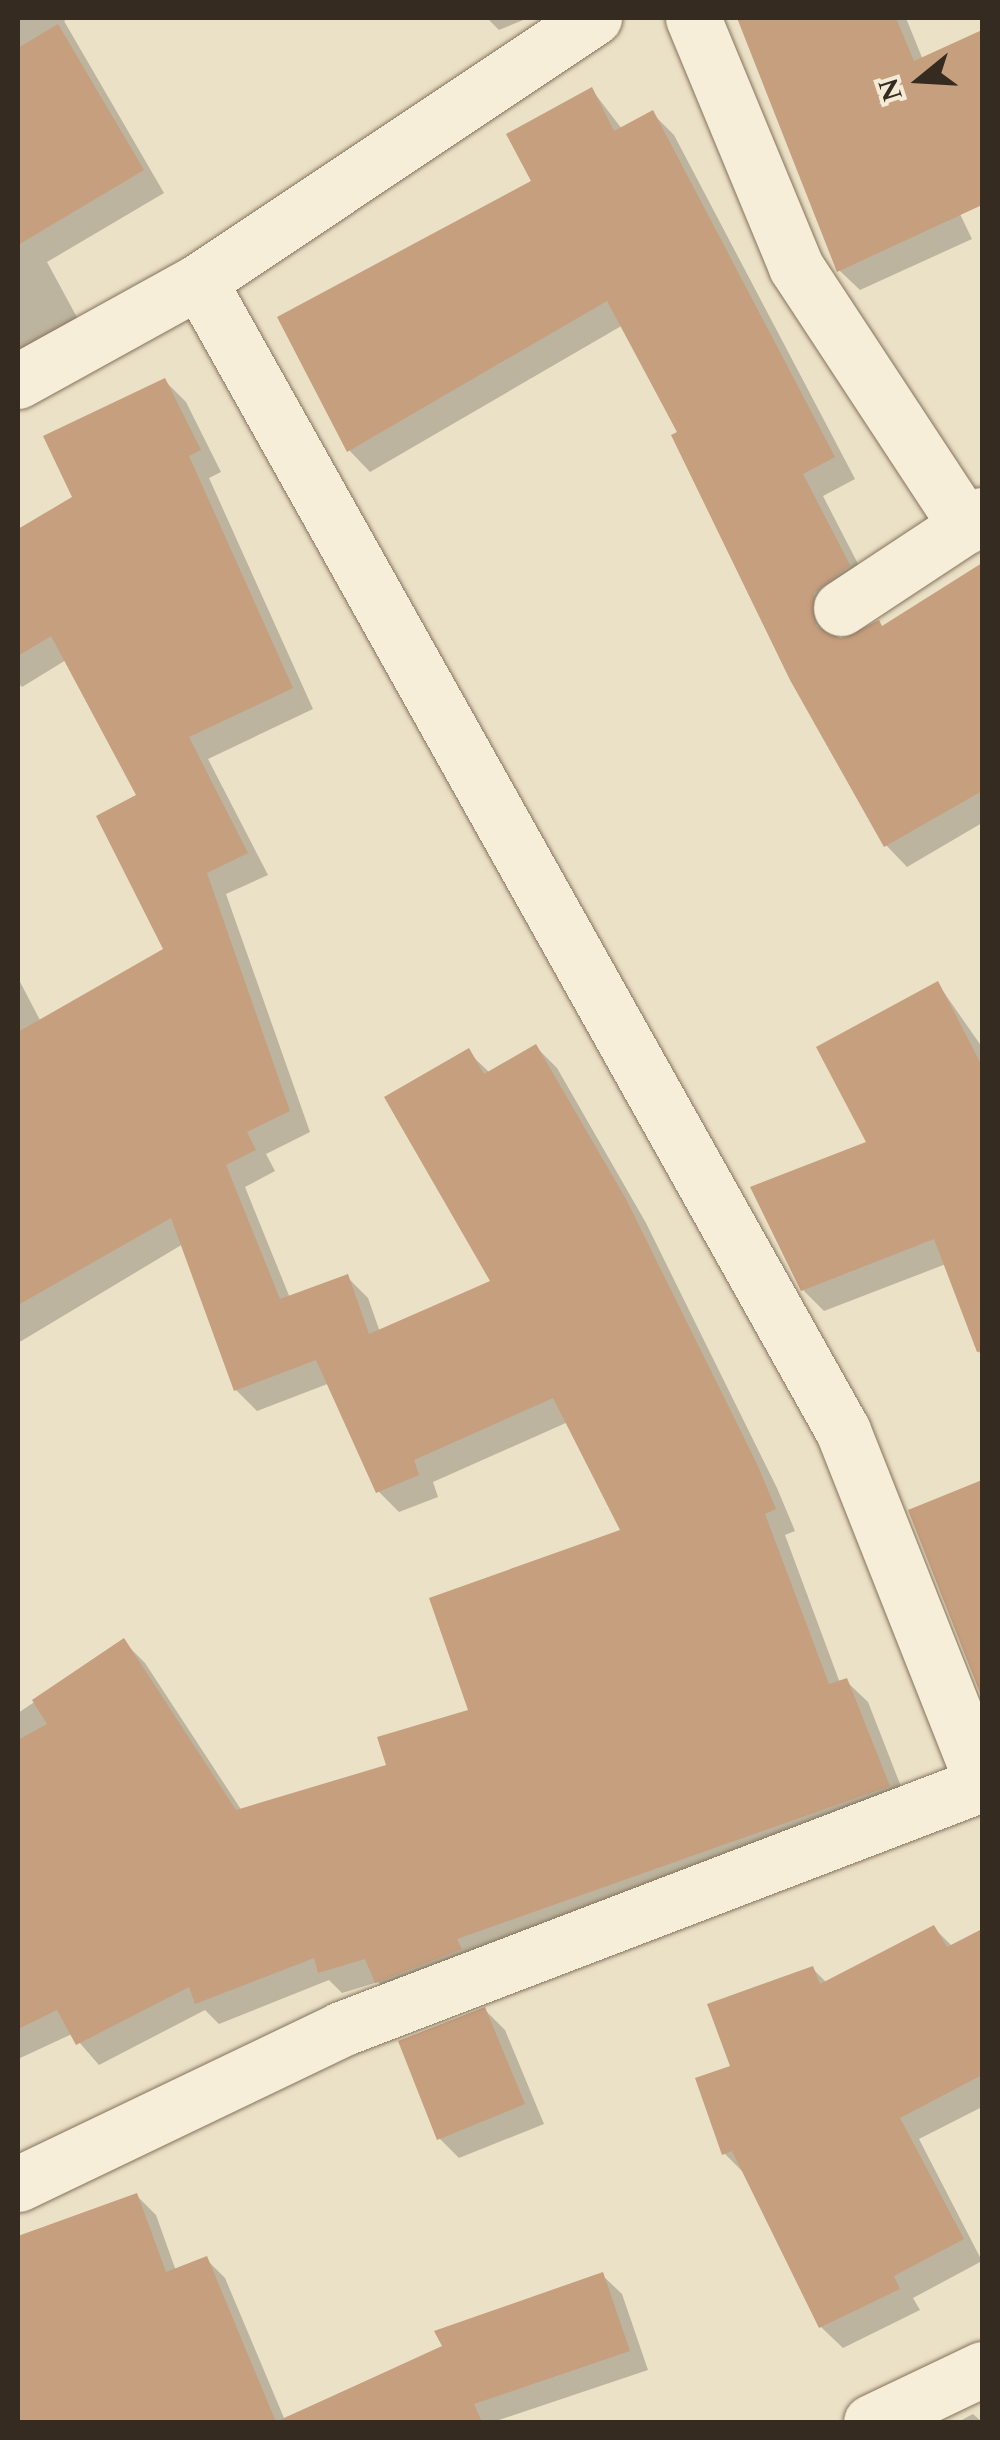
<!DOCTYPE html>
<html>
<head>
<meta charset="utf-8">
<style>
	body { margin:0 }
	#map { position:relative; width:1000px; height:2440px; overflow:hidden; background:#ebe1c6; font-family:Spectral,serif }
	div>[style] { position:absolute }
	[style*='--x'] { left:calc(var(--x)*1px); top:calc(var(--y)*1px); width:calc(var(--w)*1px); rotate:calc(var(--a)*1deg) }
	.shadow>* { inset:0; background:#0003 }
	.building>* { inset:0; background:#c69f7e }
	.roads { filter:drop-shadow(0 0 2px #85735d) drop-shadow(0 0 2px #85735d) }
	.minor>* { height:55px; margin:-27.5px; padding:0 27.5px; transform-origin:27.5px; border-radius:27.5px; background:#f6eed8 }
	span { translate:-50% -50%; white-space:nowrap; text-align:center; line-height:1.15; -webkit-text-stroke:10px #f3ebd5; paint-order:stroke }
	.frame { position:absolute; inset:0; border:20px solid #362b20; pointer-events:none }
	.north { position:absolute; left:870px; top:30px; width:100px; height:100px; -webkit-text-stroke:8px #f3ebd5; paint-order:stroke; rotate:252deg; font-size:28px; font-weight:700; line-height:40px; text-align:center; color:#362b20 }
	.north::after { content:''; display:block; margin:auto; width:35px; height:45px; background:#362b20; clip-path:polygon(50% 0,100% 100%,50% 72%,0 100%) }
</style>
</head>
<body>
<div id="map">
	<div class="shadow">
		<i style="clip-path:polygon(18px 18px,69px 18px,64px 21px,164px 193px,47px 262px,79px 321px,18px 355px)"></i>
		<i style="clip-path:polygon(487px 18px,528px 18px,499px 30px)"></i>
		<i style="clip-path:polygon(740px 18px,906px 18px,923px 60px,982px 32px,982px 202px,959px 212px,972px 239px,860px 290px,840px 271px)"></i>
		<i style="clip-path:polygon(592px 90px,622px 129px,652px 113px,674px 135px,855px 479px,823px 496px,870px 587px,834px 615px,835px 639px,883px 628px,982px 566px,982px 823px,907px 867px,886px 845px,623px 325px,370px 472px,349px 450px)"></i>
		<i style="clip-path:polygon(165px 381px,186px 402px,221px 472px,209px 478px,313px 709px,208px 759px,268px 875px,226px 894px,310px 1132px,266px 1154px,275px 1171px,245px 1187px,290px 1298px,347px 1277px,368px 1298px,380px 1332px,493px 1282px,468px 1052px,490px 1073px,536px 1047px,557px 1068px,646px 1223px,777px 1488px,795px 1531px,785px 1535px,840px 1683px,846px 1681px,868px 1702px,909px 1807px,398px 2002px,378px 1982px,342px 1993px,329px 1980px,219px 2024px,205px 2010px,99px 2065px,72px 2034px,18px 2059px,18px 1713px,124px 1642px,145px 1663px,242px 1811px,390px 1766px,471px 1711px,624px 1531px,568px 1422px,433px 1482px,438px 1497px,399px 1512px,378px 1491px,330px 1383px,257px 1411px,236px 1390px,183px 1244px,18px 1343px,18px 978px,41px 1022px,166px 950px,139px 796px,66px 660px,22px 687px,18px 683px,18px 532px,75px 498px)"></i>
		<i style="clip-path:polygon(938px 984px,982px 1047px,982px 1359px,946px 1264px,824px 1311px,803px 1290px)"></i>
		<i style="clip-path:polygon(982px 1483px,982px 1643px,977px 1645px,911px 1511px)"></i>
		<i style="clip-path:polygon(934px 1928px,953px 1947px,982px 1932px,982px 2107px,919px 2139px,982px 2261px,913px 2298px,920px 2310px,843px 2348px,821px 2327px,746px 2175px,724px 2153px,733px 2067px,812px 1968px,827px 1983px)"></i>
		<i style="clip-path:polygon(485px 2010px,505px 2030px,544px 2124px,459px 2158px,439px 2138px)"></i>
		<i style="clip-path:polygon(137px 2196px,156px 2215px,176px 2271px,206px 2259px,225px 2278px,284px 2418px,602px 2275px,622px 2294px,648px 2370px,493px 2422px,18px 2422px,18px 2263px,70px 2241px)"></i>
		<i style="clip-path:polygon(973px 2414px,982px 2422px,958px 2422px)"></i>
	</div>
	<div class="building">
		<i style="clip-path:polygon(737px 18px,896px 18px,914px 61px,982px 30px,982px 205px,837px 272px)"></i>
		<i style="clip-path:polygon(58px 24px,144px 170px,18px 245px,18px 48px)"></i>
		<i style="clip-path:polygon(592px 87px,614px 131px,653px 110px,835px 457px,803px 474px,850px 565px,814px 593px,816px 626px,842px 639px,879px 620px,882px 626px,982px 563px,982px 791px,884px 847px,790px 680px,671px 435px,677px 432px,607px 301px,347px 452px,277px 317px,531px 181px,506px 134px)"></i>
		<i style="clip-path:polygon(165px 378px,201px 450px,189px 456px,293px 688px,189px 737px,248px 853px,207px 873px,290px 1111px,247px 1132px,256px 1150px,226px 1165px,280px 1299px,348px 1274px,369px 1334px,490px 1281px,384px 1097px,469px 1048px,484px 1074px,536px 1044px,626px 1199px,757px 1464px,776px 1509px,765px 1514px,829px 1684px,847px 1678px,890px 1786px,457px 1939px,462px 1949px,375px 1983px,365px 1959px,318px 1973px,314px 1958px,195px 2004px,189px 1987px,76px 2045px,57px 2010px,18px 2029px,18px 1740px,47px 1724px,32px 1700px,124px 1638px,236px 1810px,386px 1765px,377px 1737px,468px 1710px,429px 1598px,620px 1530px,553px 1398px,414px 1460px,419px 1475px,376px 1493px,316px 1360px,234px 1391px,171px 1218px,18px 1305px,18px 1032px,163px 949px,96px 816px,136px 795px,51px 636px,18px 656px,18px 529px,72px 497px,43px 436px)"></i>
		<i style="clip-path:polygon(938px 981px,982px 1066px,982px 1351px,977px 1352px,934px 1239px,801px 1291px,750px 1187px,866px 1142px,816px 1047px)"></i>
		<i style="clip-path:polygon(982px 1480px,982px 1698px,908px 1510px)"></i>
		<i style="clip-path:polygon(934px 1925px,947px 1947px,982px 1929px,982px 2075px,900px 2118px,964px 2239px,894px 2276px,900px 2289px,819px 2328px,732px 2151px,722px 2155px,695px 2078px,730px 2066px,707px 2004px,813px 1966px,820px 1984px)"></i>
		<i style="clip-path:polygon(485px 2007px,525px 2104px,437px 2140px,398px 2041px)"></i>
		<i style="clip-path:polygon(137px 2193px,166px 2272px,207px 2256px,276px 2422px,442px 2346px,434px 2331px,603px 2272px,630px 2351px,474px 2404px,482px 2422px,18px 2422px,18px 2236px)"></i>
	</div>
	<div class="roads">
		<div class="minor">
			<i style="--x:693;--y:18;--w:269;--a:67.5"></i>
			<i style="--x:796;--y:267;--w:310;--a:56.7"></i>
			<i style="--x:199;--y:281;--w:1318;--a:60.75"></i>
			<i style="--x:843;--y:1431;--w:378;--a:68.4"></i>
			<i style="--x:18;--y:381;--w:207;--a:-28.9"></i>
			<i style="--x:199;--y:281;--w:475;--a:-33.7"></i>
			<i style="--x:841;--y:608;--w:169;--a:-33.4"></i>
			<i style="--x:18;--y:2184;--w:358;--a:-25.6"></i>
			<i style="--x:341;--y:2029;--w:686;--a:-20.92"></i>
			<i style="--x:871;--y:2422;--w:123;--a:-25.5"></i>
		</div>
	</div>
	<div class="frame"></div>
	<div class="north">N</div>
</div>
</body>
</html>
